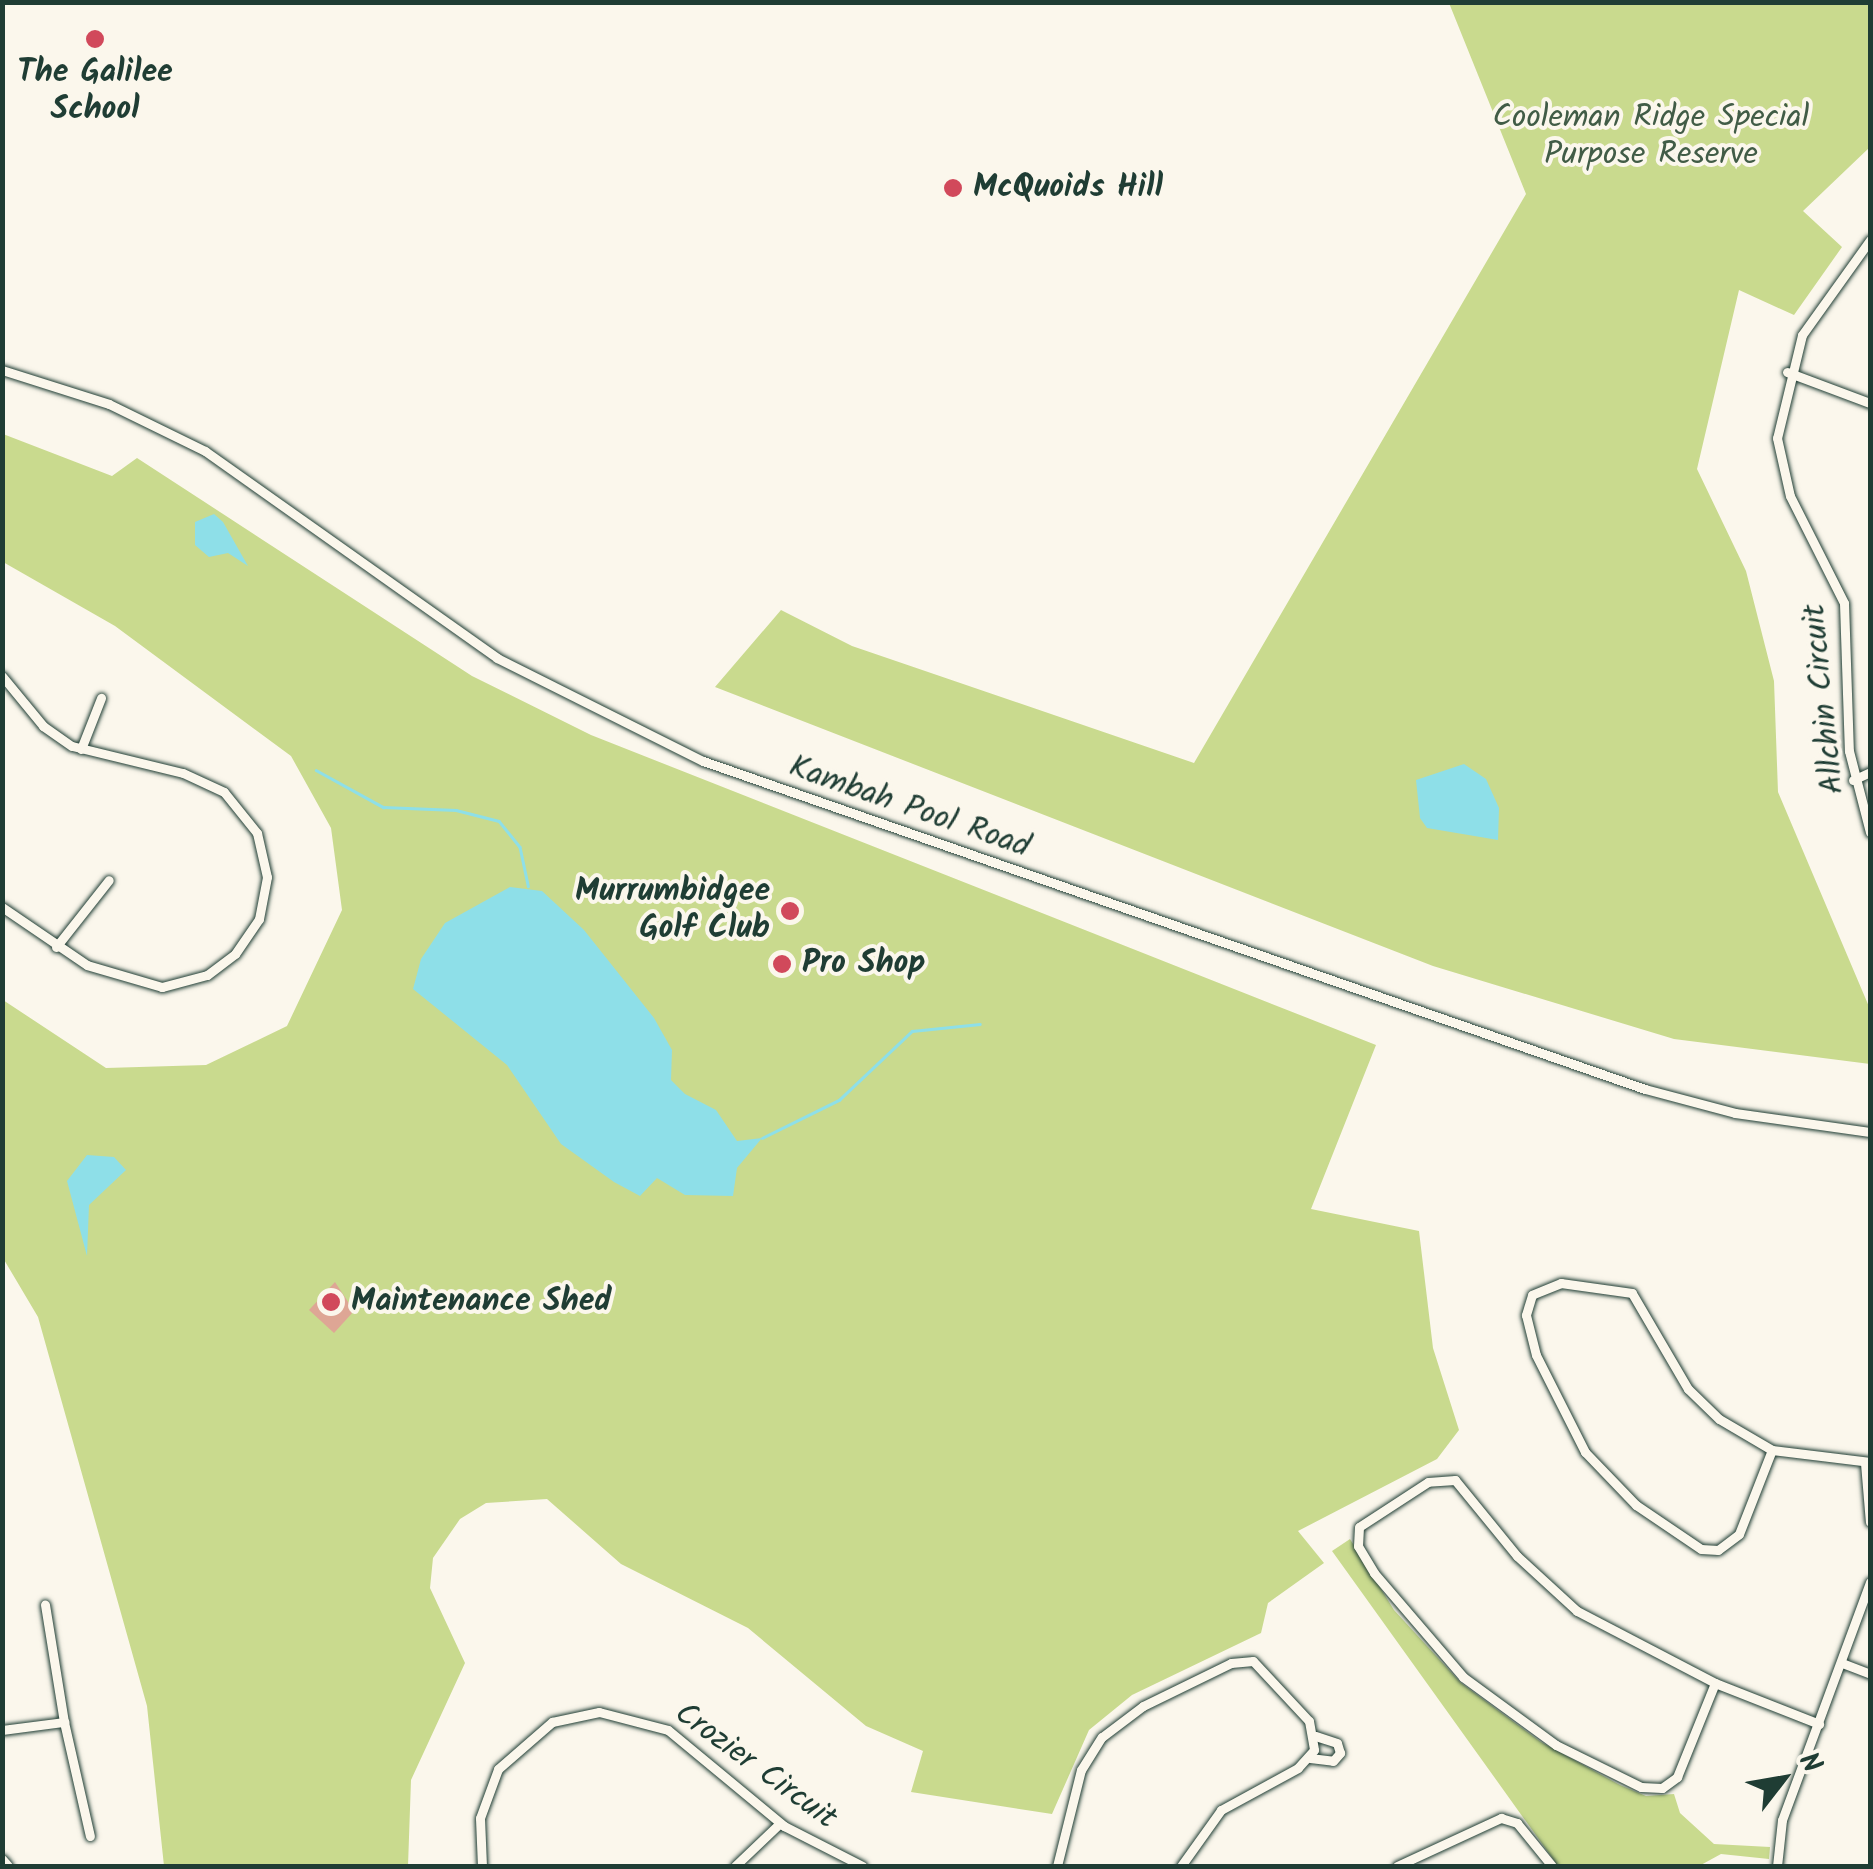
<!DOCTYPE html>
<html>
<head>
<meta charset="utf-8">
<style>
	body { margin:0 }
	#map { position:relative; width:1873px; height:1869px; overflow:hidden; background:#fbf7ec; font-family:Kalam,sans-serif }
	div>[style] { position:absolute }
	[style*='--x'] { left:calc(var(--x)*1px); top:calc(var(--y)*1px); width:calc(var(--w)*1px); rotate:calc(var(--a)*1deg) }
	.green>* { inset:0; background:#c9da8e }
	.water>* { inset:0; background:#8edfe8 }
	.stream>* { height:2.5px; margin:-1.25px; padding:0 1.25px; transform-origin:1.25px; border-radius:1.25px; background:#8edfe8 }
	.building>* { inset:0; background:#dea695 }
	.roads { filter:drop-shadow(0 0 2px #1f3d34) drop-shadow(0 0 2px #1f3d34) }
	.street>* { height:9px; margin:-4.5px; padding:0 4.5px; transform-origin:4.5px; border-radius:4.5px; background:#fbf7ec }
	.dots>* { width:28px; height:28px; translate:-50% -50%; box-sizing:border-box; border:5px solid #fbf7ec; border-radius:50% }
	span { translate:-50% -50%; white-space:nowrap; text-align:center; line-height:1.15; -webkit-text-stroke:8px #fbf7ec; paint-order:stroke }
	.poi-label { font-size:32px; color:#1f3d34; font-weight:700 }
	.left { translate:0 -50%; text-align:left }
	.right { translate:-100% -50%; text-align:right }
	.park-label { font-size:32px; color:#415c46 }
	.street-label { font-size:32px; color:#1f3d34 }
	.frame { position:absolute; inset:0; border:5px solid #1f3d34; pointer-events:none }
	.north { position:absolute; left:1733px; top:1729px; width:100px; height:100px; -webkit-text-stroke:8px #fbf7ec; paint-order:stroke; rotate:59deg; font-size:28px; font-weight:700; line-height:40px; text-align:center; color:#1f3d34 }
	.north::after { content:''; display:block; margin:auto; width:35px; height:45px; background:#1f3d34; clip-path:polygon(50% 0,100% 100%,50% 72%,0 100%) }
</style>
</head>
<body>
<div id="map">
	<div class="green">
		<i style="clip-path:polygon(1449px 3px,1870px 3px,1870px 147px,1803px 211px,1842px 247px,1794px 315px,1739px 290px,1697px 469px,1746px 571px,1774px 681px,1778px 792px,1870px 1009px,1870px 1064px,1674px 1039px,1433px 966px,715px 687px,781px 610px,852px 646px,1194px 763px,1526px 194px)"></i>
		<i style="clip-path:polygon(3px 434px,112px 476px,137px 458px,472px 676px,591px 735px,1376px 1045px,1311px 1209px,1419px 1231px,1433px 1348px,1459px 1430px,1437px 1459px,1298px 1531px,1324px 1563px,1268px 1603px,1261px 1633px,1132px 1695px,1089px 1730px,1052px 1814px,911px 1792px,923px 1751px,866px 1726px,748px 1628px,621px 1564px,547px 1499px,486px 1503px,460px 1519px,433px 1558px,430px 1588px,465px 1663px,411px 1780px,408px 1866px,164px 1866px,147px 1706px,38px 1317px,3px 1258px,3px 1000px,106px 1068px,206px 1065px,287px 1026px,342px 910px,331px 828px,291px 756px,115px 626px,3px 562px)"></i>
		<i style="clip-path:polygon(1350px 1539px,1394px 1610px,1461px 1683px,1541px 1742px,1620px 1785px,1646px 1796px,1674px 1794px,1680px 1813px,1714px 1844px,1770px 1847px,1769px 1859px,1721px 1854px,1699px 1866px,1558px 1866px,1332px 1551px)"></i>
	</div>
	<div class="water">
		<i style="clip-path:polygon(214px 514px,223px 522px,248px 566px,228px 553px,209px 557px,195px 545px,195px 522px)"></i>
		<i style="clip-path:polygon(1464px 764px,1486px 779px,1499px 808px,1498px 840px,1427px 828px,1420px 818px,1416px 780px)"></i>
		<i style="clip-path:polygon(510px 887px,542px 891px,584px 930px,654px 1018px,672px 1050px,671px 1080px,685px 1094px,716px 1110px,737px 1141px,762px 1138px,737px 1168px,733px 1196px,685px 1195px,657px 1178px,640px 1196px,614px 1182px,561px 1144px,507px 1065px,413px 989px,421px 959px,445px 923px)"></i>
		<i style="clip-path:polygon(87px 1155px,114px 1157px,126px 1170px,89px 1205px,87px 1256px,67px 1181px)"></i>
	</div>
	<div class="stream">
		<i style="--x:316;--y:770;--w:77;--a:28.9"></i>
		<i style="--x:383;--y:807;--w:73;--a:2.4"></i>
		<i style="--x:456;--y:810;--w:44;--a:14.3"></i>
		<i style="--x:499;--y:821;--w:33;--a:51"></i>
		<i style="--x:520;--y:847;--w:40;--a:78"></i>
		<i style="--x:762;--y:1138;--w:86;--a:-26.3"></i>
		<i style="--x:839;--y:1100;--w:100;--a:-43.4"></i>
		<i style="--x:912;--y:1031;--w:68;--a:-5.9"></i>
	</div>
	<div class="building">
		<i style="clip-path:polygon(335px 1282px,354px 1311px,334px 1333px,309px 1310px)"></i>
	</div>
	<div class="roads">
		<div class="street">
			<i style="--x:1870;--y:240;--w:117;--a:125.6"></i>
			<i style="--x:1802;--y:335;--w:106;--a:103.6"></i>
			<i style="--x:1777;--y:438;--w:59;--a:77.4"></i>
			<i style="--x:1790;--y:496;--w:120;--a:63.2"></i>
			<i style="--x:1844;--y:603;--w:148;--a:88.1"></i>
			<i style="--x:1849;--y:751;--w:84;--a:75.5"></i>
			<i style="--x:2;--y:370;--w:112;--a:17.6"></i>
			<i style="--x:109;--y:404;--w:107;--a:26.1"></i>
			<i style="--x:205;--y:451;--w:358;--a:35.3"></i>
			<i style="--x:497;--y:658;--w:230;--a:26.6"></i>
			<i style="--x:703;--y:761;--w:997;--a:19.2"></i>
			<i style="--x:1645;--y:1089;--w:93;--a:14.9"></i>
			<i style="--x:1735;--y:1113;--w:136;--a:8"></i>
			<i style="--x:1787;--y:372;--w:89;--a:20.5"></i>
			<i style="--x:2;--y:676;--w:65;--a:50.6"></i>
			<i style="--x:43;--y:726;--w:35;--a:35"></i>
			<i style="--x:72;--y:746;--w:114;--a:13.7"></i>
			<i style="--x:183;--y:773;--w:45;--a:24.9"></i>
			<i style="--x:224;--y:792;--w:53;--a:51.2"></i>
			<i style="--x:257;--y:833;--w:45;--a:77.2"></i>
			<i style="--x:267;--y:877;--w:43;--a:100.8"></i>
			<i style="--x:259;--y:919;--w:42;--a:124.4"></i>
			<i style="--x:235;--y:954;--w:35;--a:143"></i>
			<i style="--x:207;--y:975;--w:47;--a:165.1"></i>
			<i style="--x:162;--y:987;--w:78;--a:-163.7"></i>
			<i style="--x:87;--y:965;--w:103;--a:-145.7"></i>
			<i style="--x:81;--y:749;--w:55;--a:-68.6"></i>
			<i style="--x:1853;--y:780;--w:19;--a:-25"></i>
			<i style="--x:56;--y:947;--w:85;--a:-51.7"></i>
			<i style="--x:1772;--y:1450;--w:61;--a:-149.7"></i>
			<i style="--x:1719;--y:1419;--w:43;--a:-135.9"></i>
			<i style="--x:1688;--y:1389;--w:111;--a:-120.3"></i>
			<i style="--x:1632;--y:1293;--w:72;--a:-172"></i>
			<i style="--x:1561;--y:1283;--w:31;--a:158"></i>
			<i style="--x:1532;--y:1295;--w:21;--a:107"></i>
			<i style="--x:1526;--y:1315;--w:41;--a:76"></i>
			<i style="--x:1536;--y:1355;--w:109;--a:63.2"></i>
			<i style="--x:1585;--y:1452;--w:74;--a:46.1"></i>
			<i style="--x:1636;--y:1505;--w:78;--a:34.1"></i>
			<i style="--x:1701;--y:1549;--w:17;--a:3"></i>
			<i style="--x:1718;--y:1550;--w:26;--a:-37"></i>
			<i style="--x:1739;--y:1534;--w:90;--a:-68.6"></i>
			<i style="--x:1772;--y:1450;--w:99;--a:7"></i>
			<i style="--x:1865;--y:1463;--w:59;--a:85.2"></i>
			<i style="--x:1842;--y:1663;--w:30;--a:21"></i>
			<i style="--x:1715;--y:1683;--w:156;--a:-152.4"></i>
			<i style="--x:1577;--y:1611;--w:81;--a:-137.5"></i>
			<i style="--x:1517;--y:1556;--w:98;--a:-129.2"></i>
			<i style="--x:1455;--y:1480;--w:27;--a:176"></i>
			<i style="--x:1428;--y:1482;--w:82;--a:146.9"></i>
			<i style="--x:1359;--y:1527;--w:19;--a:93"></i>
			<i style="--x:1358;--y:1546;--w:31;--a:59"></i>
			<i style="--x:1374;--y:1573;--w:137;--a:49.4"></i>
			<i style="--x:1463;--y:1677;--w:115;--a:36.2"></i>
			<i style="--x:1556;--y:1745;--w:95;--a:26.3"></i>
			<i style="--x:1641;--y:1787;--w:21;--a:3"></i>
			<i style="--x:1662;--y:1788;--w:19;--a:-36"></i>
			<i style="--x:1677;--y:1777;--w:101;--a:-68"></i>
			<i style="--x:1715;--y:1683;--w:112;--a:21.5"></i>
			<i style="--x:64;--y:1722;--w:117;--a:77.2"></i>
			<i style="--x:2;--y:1730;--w:63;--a:-7.4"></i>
			<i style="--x:64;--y:1722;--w:119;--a:-99.2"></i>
			<i style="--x:1310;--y:1758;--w:23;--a:7"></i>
			<i style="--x:1333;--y:1761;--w:11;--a:-49"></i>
			<i style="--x:1340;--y:1753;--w:10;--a:-107"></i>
			<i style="--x:1337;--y:1743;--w:23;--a:-162"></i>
			<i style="--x:2;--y:1859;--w:9;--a:49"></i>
			<i style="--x:482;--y:1866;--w:48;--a:-92.4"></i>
			<i style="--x:480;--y:1818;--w:52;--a:-69.8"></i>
			<i style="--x:498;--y:1769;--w:72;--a:-41"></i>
			<i style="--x:552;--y:1722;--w:48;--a:-12"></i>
			<i style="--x:599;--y:1712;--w:71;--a:14.6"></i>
			<i style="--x:668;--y:1730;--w:151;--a:39.6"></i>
			<i style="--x:784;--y:1826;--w:88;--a:27.1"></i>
			<i style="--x:735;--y:1866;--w:62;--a:-43.7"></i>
			<i style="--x:1057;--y:1866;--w:99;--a:-76"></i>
			<i style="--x:1081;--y:1770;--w:39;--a:-58"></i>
			<i style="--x:1102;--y:1737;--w:51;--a:-37.1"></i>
			<i style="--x:1143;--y:1706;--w:98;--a:-26"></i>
			<i style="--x:1231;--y:1663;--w:22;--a:-5"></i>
			<i style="--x:1253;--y:1661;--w:82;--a:47"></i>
			<i style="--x:1309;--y:1721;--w:29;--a:80"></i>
			<i style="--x:1314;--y:1750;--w:24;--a:132"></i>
			<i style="--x:1298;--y:1768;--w:88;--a:151.4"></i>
			<i style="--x:1221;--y:1810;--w:69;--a:125.5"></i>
			<i style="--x:1397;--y:1866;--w:115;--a:-24.8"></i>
			<i style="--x:1501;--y:1818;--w:17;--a:17"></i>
			<i style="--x:1517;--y:1823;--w:55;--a:50.9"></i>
			<i style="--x:1777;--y:1866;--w:46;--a:-83.8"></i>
			<i style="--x:1782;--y:1820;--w:254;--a:-69.7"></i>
		</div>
	</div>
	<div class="dots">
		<i style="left:95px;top:39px;background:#d1495b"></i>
		<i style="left:953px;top:188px;background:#d1495b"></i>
		<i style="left:790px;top:911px;background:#d1495b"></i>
		<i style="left:782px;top:964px;background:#d1495b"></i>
		<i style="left:331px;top:1302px;background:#d1495b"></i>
	</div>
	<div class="poi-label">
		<span style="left:95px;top:92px">The Galilee<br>School</span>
		<span class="left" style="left:973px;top:188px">McQuoids Hill</span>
		<span class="right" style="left:770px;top:911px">Murrumbidgee<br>Golf Club</span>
		<span class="left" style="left:802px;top:964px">Pro Shop</span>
		<span class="left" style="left:351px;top:1302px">Maintenance Shed</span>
	</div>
	<div class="park-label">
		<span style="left:1651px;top:137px">Cooleman Ridge Special<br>Purpose Reserve</span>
	</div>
	<div class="street-label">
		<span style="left:1825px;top:699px;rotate:-96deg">Allchin Circuit</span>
		<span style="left:909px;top:808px;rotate:19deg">Kambah Pool Road</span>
		<span style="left:755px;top:1767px;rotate:36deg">Crozier Circuit</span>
	</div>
	<div class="frame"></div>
	<div class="north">N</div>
</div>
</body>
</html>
